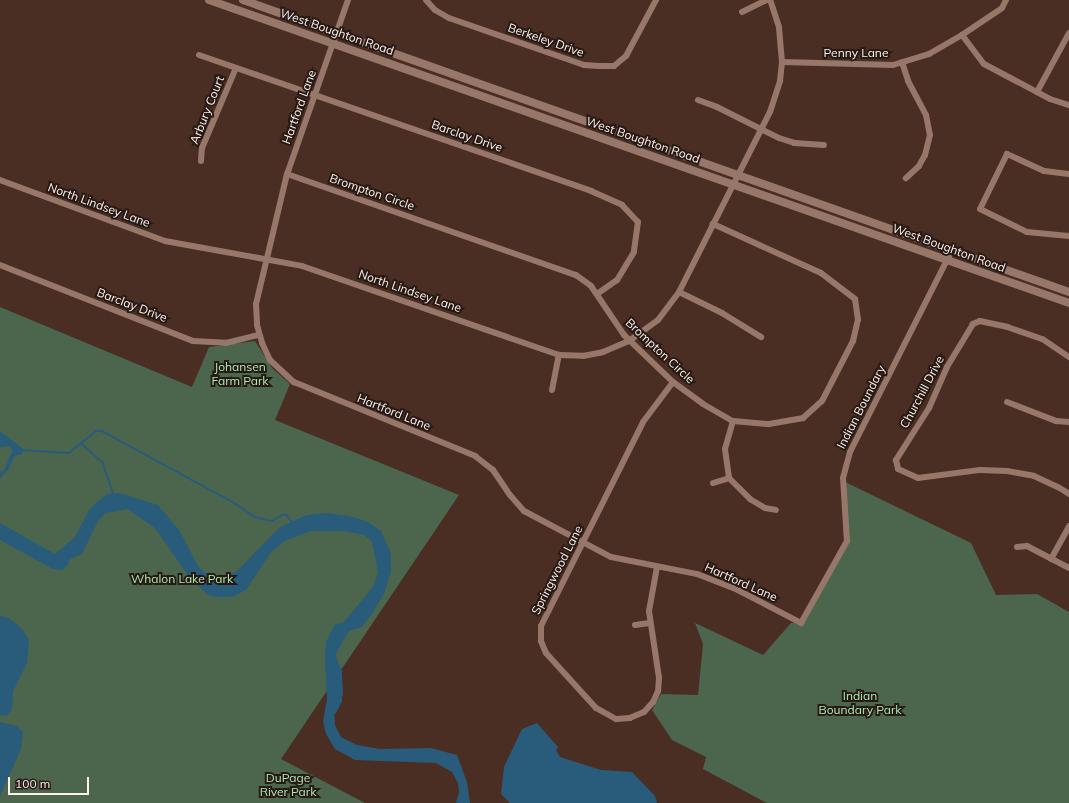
<!DOCTYPE html>
<html>
<head>
<meta charset="utf-8">
<style>
	body { margin:0 }
	#map { position:relative; width:1069px; height:803px; overflow:hidden; background:#4a2e23; font-family:Mulish,sans-serif }
	div>[style] { position:absolute }
	[style*='--x'] { left:calc(var(--x)*1px); top:calc(var(--y)*1px); width:calc(var(--w)*1px); rotate:calc(var(--a)*1deg) }
	.green>* { inset:0; background:#4b664d }
	.water>* { inset:0; background:#295c7a }
	.stream>* { height:1.5px; margin:-0.75px; padding:0 0.75px; transform-origin:0.75px; border-radius:0.75px; background:#295c7a }
	.river>* { height:10px; margin:-5px; padding:0 5px; transform-origin:5px; border-radius:5px; background:#295c7a }
	.minor>* { height:6px; margin:-3px; padding:0 3px; transform-origin:3px; border-radius:3px; background:#97776a }
	.secondary>* { height:8px; margin:-4px; padding:0 4px; transform-origin:4px; border-radius:4px; background:#97776a }
	span { translate:-50% -50%; white-space:nowrap; text-align:center; line-height:1.15; -webkit-text-stroke:4px #271a15; paint-order:stroke }
	.street-label { font-size:12px; color:#fff0ea }
	.park-label { font-size:12px; color:#abebb0 }
	.scale { position:absolute; left:8px; top:777px; width:81px; height:18px; box-sizing:border-box; border:2px solid #fff0ea; border-top:0; padding-left:5px; font-size:12px; line-height:14px; white-space:nowrap; color:#fff0ea; -webkit-text-stroke:3px #271a15; paint-order:stroke }
</style>
</head>
<body>
<div id="map">
	<div class="green">
		<i style="clip-path:polygon(0 307px,192px 387px,209px 347px,255px 341px,272px 368px,290px 384px,275px 420px,459px 495px,281px 759px,365px 803px,0 803px)"></i>
		<i style="clip-path:polygon(841px 480px,971px 543px,996px 595px,1037px 594px,1069px 612px,1069px 803px,767px 803px,703px 769px,706px 757px,672px 740px,652px 710px,661px 694px,698px 695px,703px 644px,695px 623px,763px 655px,791px 623px,801px 623px,844px 541px)"></i>
	</div>
	<div class="water">
		<i style="clip-path:polygon(0 431px,22px 448px,23px 454px,15px 456px,8px 470px,0 478px,0 472px,4px 470px,12px 451px,10px 446px,0 447px)"></i>
		<i style="clip-path:polygon(119px 493px,158px 505px,179px 530px,198px 566px,212px 579px,236px 572px,280px 527px,307px 515px,326px 513px,350px 516px,368px 522px,381px 531px,391px 553px,391px 571px,384px 594px,372px 613px,350px 629px,336px 654px,338px 694px,335px 695px,337px 700px,334px 709px,335px 725px,341px 737px,357px 745px,380px 749px,431px 748px,457px 755px,467px 782px,470px 803px,456px 803px,459px 792px,458px 783px,452px 772px,436px 763px,355px 760px,335px 749px,326px 734px,323px 721px,327px 699px,325px 659px,330px 655px,331px 643px,338px 629px,373px 587px,378px 572px,372px 542px,356px 527px,321px 527px,285px 541px,271px 552px,246px 590px,233px 597px,218px 597px,208px 595px,189px 577px,155px 528px,127px 509px,106px 513px,98px 521px,82px 554px,70px 559px,68px 565px,62px 570px,53px 569px,0 540px,0 523px,55px 554px,75px 537px,89px 510px,97px 502px,107px 494px)"></i>
		<i style="clip-path:polygon(0 616px,9px 618px,22px 629px,29px 640px,27px 663px,13px 691px,12px 709px,7px 716px,0 715px)"></i>
		<i style="clip-path:polygon(0 722px,17px 726px,23px 732px,21px 749px,0 796px)"></i>
		<i style="clip-path:polygon(537px 723px,558px 747px,556px 750px,560px 757px,601px 770px,632px 772px,655px 796px,657px 803px,510px 803px,501px 794px,504px 767px,522px 729px)"></i>
	</div>
	<div class="stream">
		<i style="--x:81;--y:443;--w:30;--a:42"></i>
		<i style="--x:103;--y:463;--w:34;--a:71"></i>
		<i style="--x:22;--y:450;--w:47;--a:3.7"></i>
		<i style="--x:69;--y:453;--w:35;--a:-39"></i>
		<i style="--x:96;--y:431;--w:6;--a:0"></i>
		<i style="--x:102;--y:431;--w:149;--a:28.5"></i>
		<i style="--x:233;--y:502;--w:27;--a:34"></i>
		<i style="--x:255;--y:517;--w:18;--a:13"></i>
		<i style="--x:273;--y:521;--w:11;--a:-34"></i>
		<i style="--x:282;--y:515;--w:5;--a:0"></i>
		<i style="--x:287;--y:515;--w:9;--a:54"></i>
	</div>
	<div class="river">
		<i style="--x:308;--y:526;--w:37;--a:0"></i>
		<i style="--x:345;--y:526;--w:25;--a:12"></i>
		<i style="--x:332;--y:710;--w:11;--a:-63"></i>
		<i style="--x:337;--y:700;--w:5;--a:-112"></i>
		<i style="--x:335;--y:695;--w:3;--a:-18"></i>
		<i style="--x:338;--y:694;--w:22;--a:-93"></i>
		<i style="--x:337;--y:672;--w:18;--a:-112"></i>
		<i style="--x:330;--y:655;--w:12;--a:-85"></i>
		<i style="--x:331;--y:643;--w:16;--a:-63"></i>
		<i style="--x:338;--y:629;--w:21;--a:-17"></i>
		<i style="--x:358;--y:623;--w:16;--a:-50"></i>
	</div>
	<div class="minor">
		<i style="--x:348;--y:0;--w:184;--a:109.3"></i>
		<i style="--x:287;--y:174;--w:134;--a:103.4"></i>
		<i style="--x:256;--y:304;--w:21;--a:87"></i>
		<i style="--x:257;--y:325;--w:19;--a:74"></i>
		<i style="--x:262;--y:343;--w:19;--a:65"></i>
		<i style="--x:270;--y:360;--w:33;--a:43"></i>
		<i style="--x:294;--y:382;--w:196;--a:22.2"></i>
		<i style="--x:475;--y:456;--w:23;--a:38"></i>
		<i style="--x:493;--y:470;--w:30;--a:56"></i>
		<i style="--x:510;--y:495;--w:21;--a:49"></i>
		<i style="--x:524;--y:511;--w:98;--a:27.9"></i>
		<i style="--x:611;--y:557;--w:88;--a:11.2"></i>
		<i style="--x:697;--y:574;--w:40;--a:21"></i>
		<i style="--x:734;--y:588;--w:76;--a:27.6"></i>
		<i style="--x:801;--y:623;--w:94;--a:-60.7"></i>
		<i style="--x:847;--y:541;--w:63;--a:-93.6"></i>
		<i style="--x:843;--y:478;--w:27;--a:-75"></i>
		<i style="--x:850;--y:452;--w:226;--a:-63.2"></i>
		<i style="--x:426;--y:0;--w:13;--a:48"></i>
		<i style="--x:435;--y:10;--w:16;--a:30"></i>
		<i style="--x:449;--y:18;--w:143;--a:19.2"></i>
		<i style="--x:584;--y:65;--w:15;--a:4"></i>
		<i style="--x:599;--y:66;--w:15;--a:0"></i>
		<i style="--x:614;--y:66;--w:16;--a:-40"></i>
		<i style="--x:626;--y:56;--w:64;--a:-61.8"></i>
		<i style="--x:742;--y:12;--w:28;--a:-26"></i>
		<i style="--x:962;--y:35;--w:36;--a:53"></i>
		<i style="--x:984;--y:64;--w:75;--a:27.9"></i>
		<i style="--x:1050;--y:99;--w:20;--a:18"></i>
		<i style="--x:199;--y:55;--w:415;--a:19.1"></i>
		<i style="--x:591;--y:191;--w:34;--a:24"></i>
		<i style="--x:622;--y:205;--w:23;--a:47"></i>
		<i style="--x:638;--y:222;--w:30;--a:98"></i>
		<i style="--x:634;--y:252;--w:33;--a:121"></i>
		<i style="--x:617;--y:280;--w:24;--a:145"></i>
		<i style="--x:782;--y:62;--w:111;--a:1.5"></i>
		<i style="--x:893;--y:65;--w:38;--a:-17"></i>
		<i style="--x:929;--y:54;--w:38;--a:-30"></i>
		<i style="--x:962;--y:35;--w:48;--a:-34"></i>
		<i style="--x:1002;--y:8;--w:9;--a:-63"></i>
		<i style="--x:902;--y:62;--w:20;--a:72"></i>
		<i style="--x:908;--y:81;--w:38;--a:62"></i>
		<i style="--x:926;--y:115;--w:20;--a:79"></i>
		<i style="--x:930;--y:135;--w:21;--a:104"></i>
		<i style="--x:925;--y:155;--w:13;--a:119"></i>
		<i style="--x:919;--y:166;--w:18;--a:137"></i>
		<i style="--x:1037;--y:92;--w:67;--a:-61.5"></i>
		<i style="--x:698;--y:100;--w:20;--a:20"></i>
		<i style="--x:717;--y:107;--w:69;--a:26.6"></i>
		<i style="--x:779;--y:138;--w:16;--a:18"></i>
		<i style="--x:794;--y:143;--w:30;--a:4"></i>
		<i style="--x:201;--y:161;--w:13;--a:-86"></i>
		<i style="--x:202;--y:148;--w:87;--a:-67"></i>
		<i style="--x:287;--y:174;--w:306;--a:19.3"></i>
		<i style="--x:576;--y:275;--w:19;--a:36"></i>
		<i style="--x:591;--y:286;--w:59;--a:56"></i>
		<i style="--x:624;--y:335;--w:68;--a:43.8"></i>
		<i style="--x:673;--y:382;--w:37;--a:36"></i>
		<i style="--x:703;--y:404;--w:34;--a:30"></i>
		<i style="--x:733;--y:421;--w:36;--a:5"></i>
		<i style="--x:769;--y:424;--w:35;--a:-10"></i>
		<i style="--x:803;--y:418;--w:25;--a:-42"></i>
		<i style="--x:822;--y:401;--w:68;--a:-62.7"></i>
		<i style="--x:853;--y:341;--w:22;--a:-77"></i>
		<i style="--x:858;--y:320;--w:21;--a:-98"></i>
		<i style="--x:855;--y:299;--w:43;--a:-142.6"></i>
		<i style="--x:821;--y:273;--w:119;--a:-155.6"></i>
		<i style="--x:1069;--y:174;--w:25;--a:-173"></i>
		<i style="--x:1044;--y:171;--w:41;--a:-155.3"></i>
		<i style="--x:1007;--y:154;--w:61;--a:116.1"></i>
		<i style="--x:980;--y:209;--w:52;--a:26.1"></i>
		<i style="--x:1027;--y:232;--w:42;--a:5.4"></i>
		<i style="--x:0;--y:180;--w:176;--a:20.3"></i>
		<i style="--x:165;--y:241;--w:139;--a:10.3"></i>
		<i style="--x:302;--y:266;--w:272;--a:19.1"></i>
		<i style="--x:559;--y:355;--w:24;--a:2"></i>
		<i style="--x:583;--y:356;--w:20;--a:-11"></i>
		<i style="--x:603;--y:352;--w:28;--a:-23"></i>
		<i style="--x:629;--y:341;--w:36;--a:-36"></i>
		<i style="--x:658;--y:320;--w:35;--a:-53"></i>
		<i style="--x:679;--y:292;--w:202;--a:-63.2"></i>
		<i style="--x:770;--y:112;--w:33;--a:-72"></i>
		<i style="--x:780;--y:81;--w:19;--a:-84"></i>
		<i style="--x:782;--y:62;--w:35;--a:-95"></i>
		<i style="--x:779;--y:27;--w:28;--a:-108"></i>
		<i style="--x:0;--y:265;--w:207;--a:21.5"></i>
		<i style="--x:193;--y:341;--w:33;--a:3"></i>
		<i style="--x:226;--y:343;--w:34;--a:-14"></i>
		<i style="--x:679;--y:292;--w:48;--a:26"></i>
		<i style="--x:722;--y:313;--w:46;--a:31.6"></i>
		<i style="--x:1069;--y:357;--w:32;--a:-146"></i>
		<i style="--x:1042;--y:339;--w:36;--a:-161"></i>
		<i style="--x:1008;--y:327;--w:29;--a:-168"></i>
		<i style="--x:980;--y:321;--w:8;--a:157"></i>
		<i style="--x:973;--y:324;--w:50;--a:121.2"></i>
		<i style="--x:947;--y:367;--w:45;--a:113.7"></i>
		<i style="--x:929;--y:408;--w:62;--a:122.4"></i>
		<i style="--x:896;--y:460;--w:9;--a:77"></i>
		<i style="--x:898;--y:469;--w:22;--a:24"></i>
		<i style="--x:918;--y:478;--w:63;--a:-7.4"></i>
		<i style="--x:980;--y:470;--w:27;--a:2"></i>
		<i style="--x:1007;--y:471;--w:27;--a:10"></i>
		<i style="--x:1034;--y:476;--w:26;--a:25"></i>
		<i style="--x:1058;--y:487;--w:13;--a:32"></i>
		<i style="--x:552;--y:390;--w:36;--a:-79"></i>
		<i style="--x:1007;--y:402;--w:53;--a:21.2"></i>
		<i style="--x:1056;--y:421;--w:13;--a:4"></i>
		<i style="--x:733;--y:421;--w:29;--a:106"></i>
		<i style="--x:725;--y:449;--w:29;--a:82"></i>
		<i style="--x:729;--y:478;--w:30;--a:45"></i>
		<i style="--x:750;--y:499;--w:17;--a:31"></i>
		<i style="--x:765;--y:508;--w:11;--a:10"></i>
		<i style="--x:713;--y:483;--w:17;--a:-17"></i>
		<i style="--x:1017;--y:547;--w:10;--a:-6"></i>
		<i style="--x:1027;--y:546;--w:47;--a:27.6"></i>
		<i style="--x:1051;--y:559;--w:38;--a:-61"></i>
		<i style="--x:657;--y:567;--w:45;--a:100.3"></i>
		<i style="--x:649;--y:611;--w:68;--a:81.5"></i>
		<i style="--x:659;--y:678;--w:13;--a:94"></i>
		<i style="--x:658;--y:691;--w:12;--a:114"></i>
		<i style="--x:653;--y:702;--w:13;--a:132"></i>
		<i style="--x:644;--y:712;--w:15;--a:157"></i>
		<i style="--x:630;--y:718;--w:14;--a:176"></i>
		<i style="--x:616;--y:719;--w:23;--a:-151"></i>
		<i style="--x:596;--y:708;--w:74;--a:-132.3"></i>
		<i style="--x:546;--y:653;--w:13;--a:-113"></i>
		<i style="--x:541;--y:641;--w:15;--a:-90"></i>
		<i style="--x:541;--y:626;--w:228;--a:-63.4"></i>
		<i style="--x:643;--y:422;--w:50;--a:-53.1"></i>
		<i style="--x:635;--y:625;--w:15;--a:-8"></i>
	</div>
	<div class="secondary">
		<i style="--x:209;--y:0;--w:912;--a:19.41"></i>
		<i style="--x:243;--y:0;--w:876;--a:19.47"></i>
	</div>
	<div class="street-label">
		<span style="left:337px;top:32px;rotate:19deg">West Boughton Road</span>
		<span style="left:546px;top:40px;rotate:19deg">Berkeley Drive</span>
		<span style="left:856px;top:53px">Penny Lane</span>
		<span style="left:299px;top:107px;rotate:-70deg">Hartford Lane</span>
		<span style="left:207px;top:110px;rotate:-68deg">Arbury Court</span>
		<span style="left:467px;top:136px;rotate:19deg">Barclay Drive</span>
		<span style="left:643px;top:140px;rotate:19deg">West Boughton Road</span>
		<span style="left:372px;top:192px;rotate:19deg">Brompton Circle</span>
		<span style="left:99px;top:205px;rotate:20deg">North Lindsey Lane</span>
		<span style="left:949px;top:248px;rotate:20deg">West Boughton Road</span>
		<span style="left:410px;top:291px;rotate:19deg">North Lindsey Lane</span>
		<span style="left:132px;top:305px;rotate:21deg">Barclay Drive</span>
		<span style="left:660px;top:351px;rotate:43deg">Brompton Circle</span>
		<span style="left:922px;top:392px;rotate:-62deg">Churchill Drive</span>
		<span style="left:861px;top:407px;rotate:-63deg">Indian Boundary</span>
		<span style="left:394px;top:412px;rotate:22deg">Hartford Lane</span>
		<span style="left:557px;top:570px;rotate:-63deg">Springwood Lane</span>
		<span style="left:741px;top:582px;rotate:24deg">Hartford Lane</span>
	</div>
	<div class="park-label">
		<span style="left:240px;top:374px">Johansen<br>Farm Park</span>
		<span style="left:182px;top:579px">Whalon Lake Park</span>
		<span style="left:860px;top:703px">Indian<br>Boundary Park</span>
		<span style="left:288px;top:785px">DuPage<br>River Park</span>
	</div>
	<div class="scale">100 m</div>
</div>
</body>
</html>
